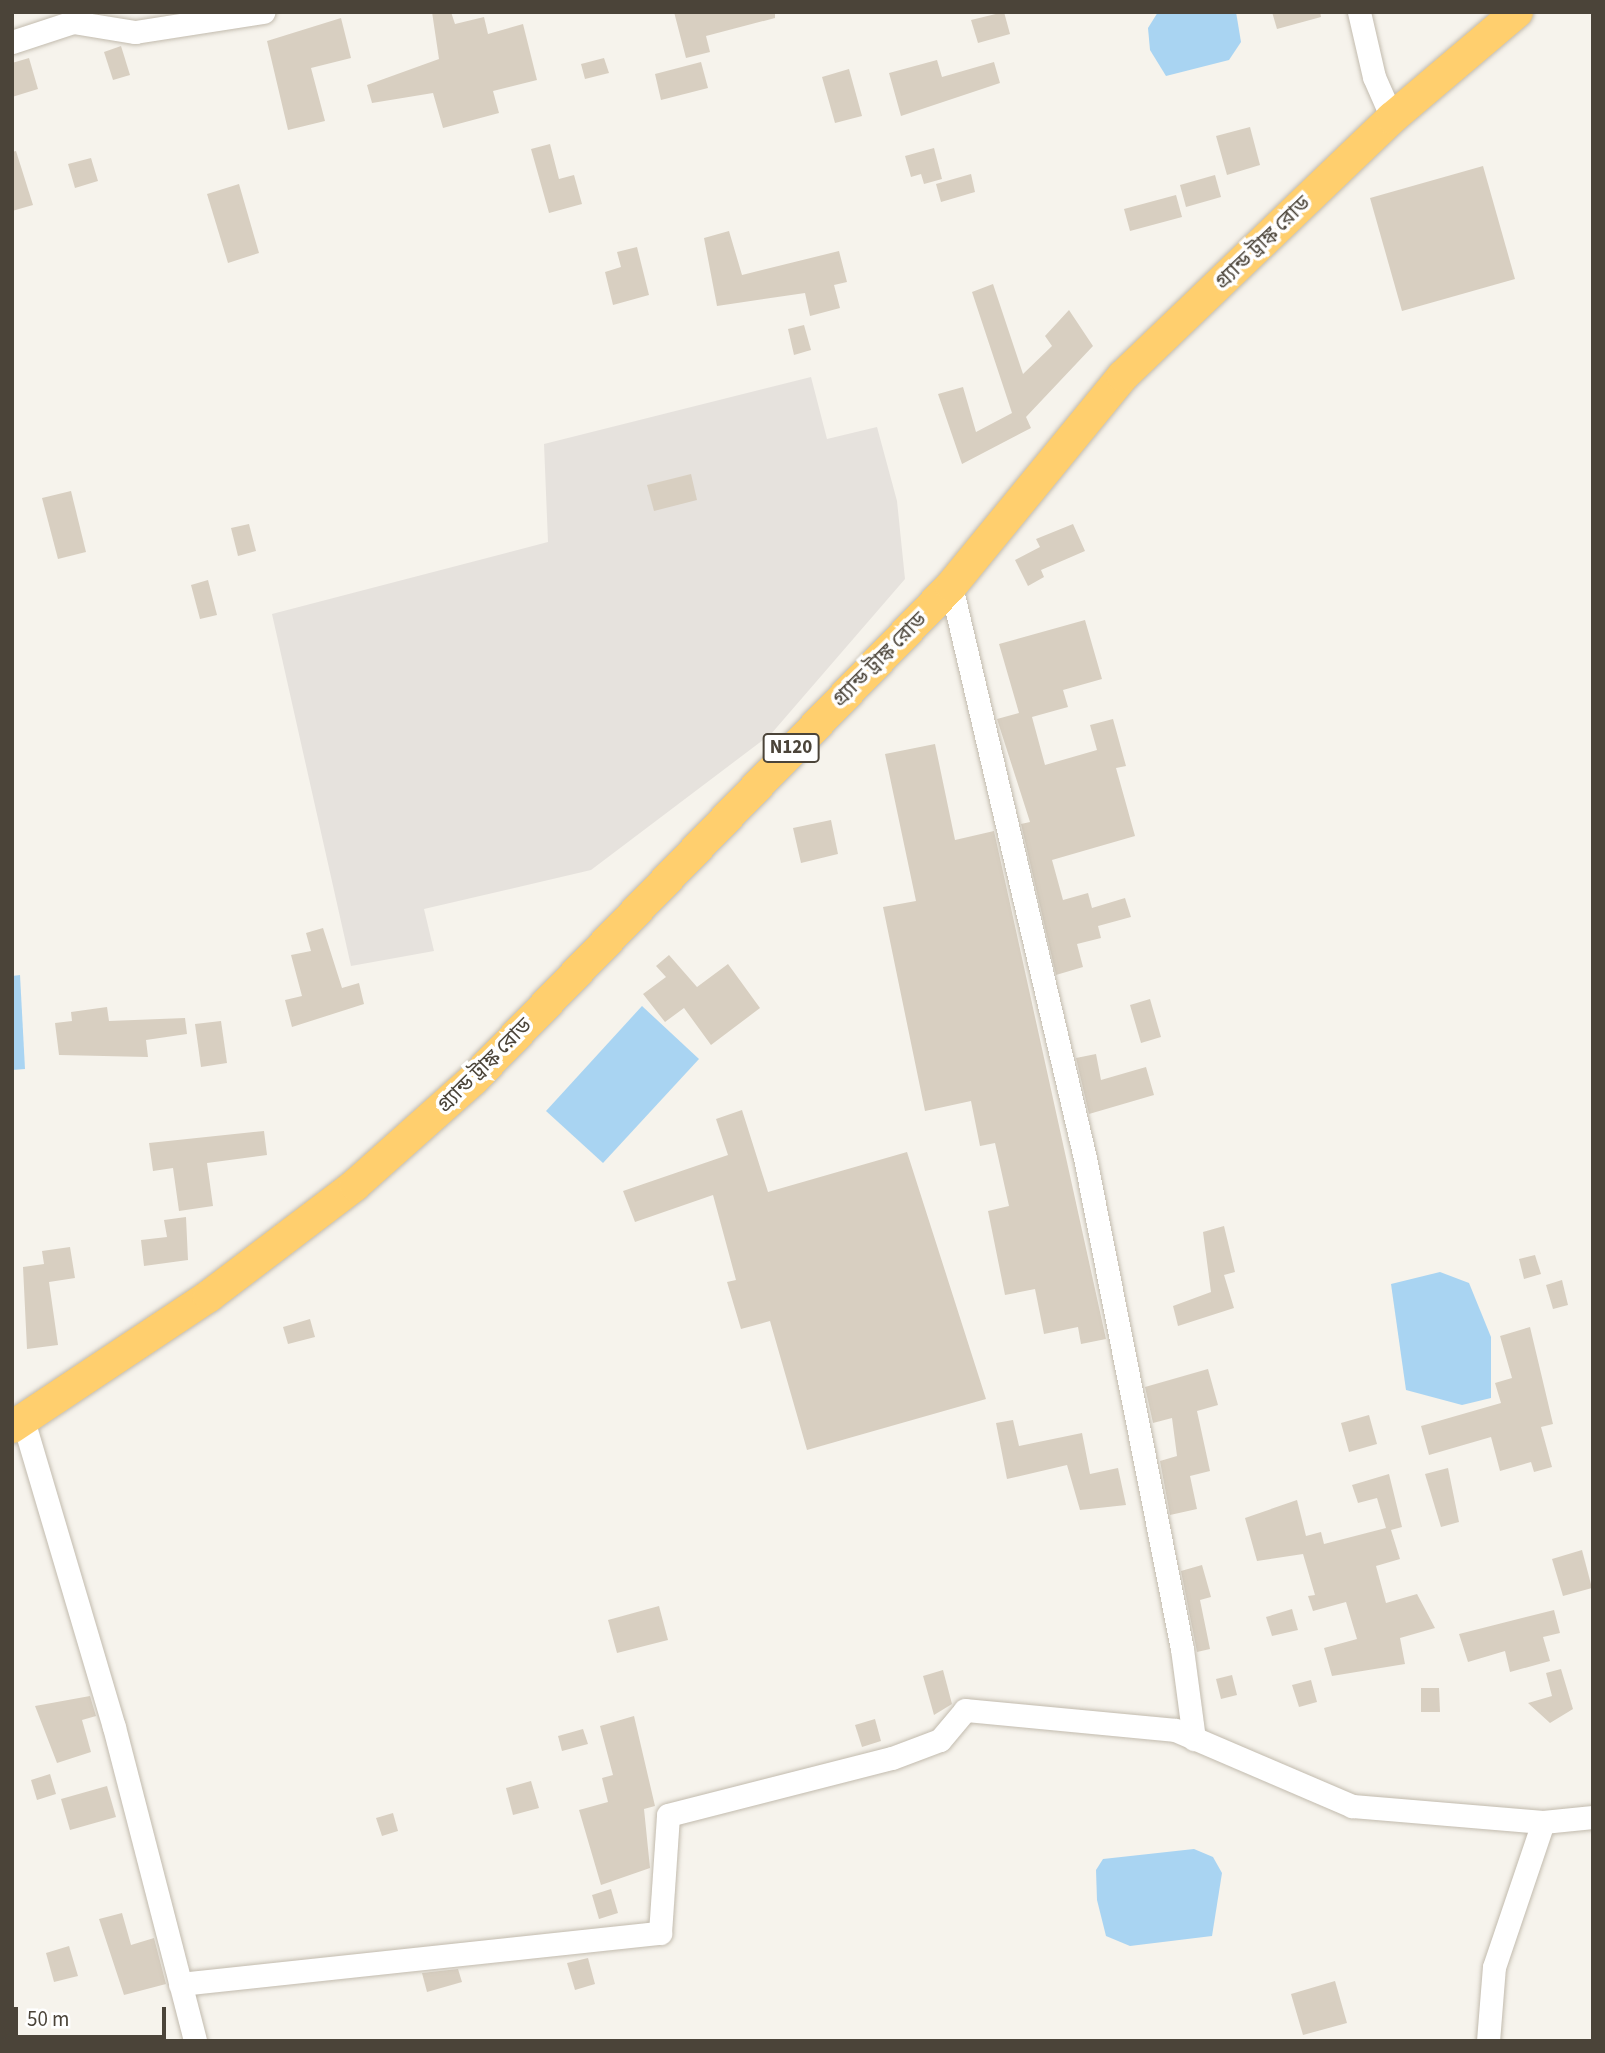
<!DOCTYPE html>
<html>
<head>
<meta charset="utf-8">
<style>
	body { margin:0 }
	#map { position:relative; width:1605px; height:2053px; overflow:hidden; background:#f6f3ec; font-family:"Source Sans 3","Noto Sans Bengali",sans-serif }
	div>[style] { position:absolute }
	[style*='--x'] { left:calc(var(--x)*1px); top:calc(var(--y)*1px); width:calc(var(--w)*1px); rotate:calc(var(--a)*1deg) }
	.industrial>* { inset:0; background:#e6e2dd }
	.water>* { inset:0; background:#a9d4f2 }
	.building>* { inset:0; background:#d8cfc1 }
	.roads { filter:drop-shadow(0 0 2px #c2bbae) drop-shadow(0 0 2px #c2bbae) }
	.minor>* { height:23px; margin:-11.5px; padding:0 11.5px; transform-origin:11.5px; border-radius:11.5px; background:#fff }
	.highway>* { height:32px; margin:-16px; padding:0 16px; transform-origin:16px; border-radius:16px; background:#ffcf6e }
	span { translate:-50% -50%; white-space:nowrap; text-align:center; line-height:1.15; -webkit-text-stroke:7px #fff; paint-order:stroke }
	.shield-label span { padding:2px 5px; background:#fff; border:2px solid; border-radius:5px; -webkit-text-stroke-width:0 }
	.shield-label { font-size:19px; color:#4b4439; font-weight:700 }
	.street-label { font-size:21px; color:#4b4439 }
	.frame { position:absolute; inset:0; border:14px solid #4b4439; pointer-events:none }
	.scale { position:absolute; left:14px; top:2007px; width:152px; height:32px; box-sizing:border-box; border:4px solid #4b4439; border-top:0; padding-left:9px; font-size:21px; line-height:24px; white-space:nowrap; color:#4b4439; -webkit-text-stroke:5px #fff; paint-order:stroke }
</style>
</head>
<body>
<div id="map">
	<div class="industrial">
		<i style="clip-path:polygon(811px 377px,827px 439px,877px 427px,897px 501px,905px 579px,771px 734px,591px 870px,424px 909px,434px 951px,351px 966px,272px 614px,548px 542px,544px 444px)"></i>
	</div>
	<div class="water">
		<i style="clip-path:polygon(1158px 12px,1236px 12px,1241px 42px,1229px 60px,1166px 76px,1150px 50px,1148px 28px)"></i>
		<i style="clip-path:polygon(20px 975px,25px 1069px,12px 1070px,12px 976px)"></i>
		<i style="clip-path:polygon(642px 1006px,699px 1059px,603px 1163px,546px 1111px)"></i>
		<i style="clip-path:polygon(1440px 1272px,1469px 1283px,1491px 1337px,1491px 1398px,1462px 1405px,1406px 1390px,1391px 1284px)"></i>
		<i style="clip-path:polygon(1194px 1849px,1213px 1857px,1222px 1873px,1212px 1936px,1130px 1946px,1106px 1936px,1097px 1900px,1096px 1870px,1103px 1859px)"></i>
	</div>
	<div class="building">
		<i style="clip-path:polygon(432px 12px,451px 12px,455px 24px,484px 17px,488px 34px,523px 24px,537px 80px,493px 91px,499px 113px,443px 128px,433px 93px,372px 103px,367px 85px,439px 59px)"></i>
		<i style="clip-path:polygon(674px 12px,775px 12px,775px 18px,706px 36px,710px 52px,686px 58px)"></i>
		<i style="clip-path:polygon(1004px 12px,1010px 34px,978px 43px,971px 20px)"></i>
		<i style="clip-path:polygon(1272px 12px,1320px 12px,1321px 17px,1277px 29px)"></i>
		<i style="clip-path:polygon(341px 18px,351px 58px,311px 68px,325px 121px,288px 130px,267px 41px)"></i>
		<i style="clip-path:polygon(121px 46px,130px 75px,113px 80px,104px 52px)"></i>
		<i style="clip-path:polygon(29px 58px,38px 89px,12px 97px,12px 63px)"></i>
		<i style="clip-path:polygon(604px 58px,609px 73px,585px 79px,581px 64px)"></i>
		<i style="clip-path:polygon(937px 60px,942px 77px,994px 62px,1000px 83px,901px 116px,889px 73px)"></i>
		<i style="clip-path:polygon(701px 62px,708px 88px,661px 100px,655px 74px)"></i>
		<i style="clip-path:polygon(849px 69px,862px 116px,835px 123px,822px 77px)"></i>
		<i style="clip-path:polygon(1250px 127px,1260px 165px,1227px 175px,1216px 136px)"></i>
		<i style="clip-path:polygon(550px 144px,559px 179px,574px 175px,582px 204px,549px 213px,531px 149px)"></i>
		<i style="clip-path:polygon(934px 148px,942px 179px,924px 184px,921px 174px,911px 177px,905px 156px)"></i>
		<i style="clip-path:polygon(16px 151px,33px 205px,12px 211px,12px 152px)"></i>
		<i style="clip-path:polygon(91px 158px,98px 181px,75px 188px,68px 164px)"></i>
		<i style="clip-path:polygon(1483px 166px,1515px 279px,1402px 311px,1370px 198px)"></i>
		<i style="clip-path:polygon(971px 174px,975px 192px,941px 202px,936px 184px)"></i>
		<i style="clip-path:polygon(1215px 175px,1221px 197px,1186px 207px,1180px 185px)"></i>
		<i style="clip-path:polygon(239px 184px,259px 253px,228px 263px,207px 194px)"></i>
		<i style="clip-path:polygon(1176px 195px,1182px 217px,1130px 231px,1124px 209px)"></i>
		<i style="clip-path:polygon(729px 231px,742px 275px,839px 251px,847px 282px,834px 285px,840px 308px,810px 316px,805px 293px,717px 306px,704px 238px)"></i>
		<i style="clip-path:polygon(637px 247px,649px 295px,613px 305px,605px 272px,621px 267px,617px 252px)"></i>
		<i style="clip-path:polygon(993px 284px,1023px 374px,1052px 346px,1045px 336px,1069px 310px,1093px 346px,1026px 417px,1031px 428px,962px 464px,938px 394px,963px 387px,976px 432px,1012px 413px,972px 292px)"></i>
		<i style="clip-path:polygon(804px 325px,811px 350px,794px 355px,788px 329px)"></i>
		<i style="clip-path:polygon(691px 474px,697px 500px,654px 511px,647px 485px)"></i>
		<i style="clip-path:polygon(71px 491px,86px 552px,58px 559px,42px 498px)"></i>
		<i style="clip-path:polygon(249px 524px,256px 551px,238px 556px,231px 528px)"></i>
		<i style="clip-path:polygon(1073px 524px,1085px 551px,1041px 570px,1044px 577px,1028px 586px,1015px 560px,1040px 547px,1036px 539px)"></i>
		<i style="clip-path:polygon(208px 580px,217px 615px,200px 619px,191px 585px)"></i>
		<i style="clip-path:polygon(1085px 620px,1102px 679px,1063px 690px,1068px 707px,1032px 717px,1045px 765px,1097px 750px,1090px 725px,1113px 719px,1126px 766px,1116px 768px,1135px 836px,1052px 860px,1063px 900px,1088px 893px,1092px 908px,1125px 898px,1131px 917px,1098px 926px,1101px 938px,1077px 944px,1083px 967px,1056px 975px,1021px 824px,1030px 822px,997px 719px,1019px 713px,999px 644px)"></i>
		<i style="clip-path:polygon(935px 744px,955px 840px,994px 831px,1106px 1339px,1081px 1344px,1078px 1327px,1044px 1334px,1035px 1289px,1005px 1295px,988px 1211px,1009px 1206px,995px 1143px,980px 1146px,971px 1101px,925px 1111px,883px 907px,916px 901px,885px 754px)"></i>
		<i style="clip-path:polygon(831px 820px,838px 854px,801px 863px,793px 828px)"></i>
		<i style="clip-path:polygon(323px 928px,342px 988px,359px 983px,364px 1004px,292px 1027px,285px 1000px,302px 996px,291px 955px,311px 951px,306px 933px)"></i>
		<i style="clip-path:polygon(669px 955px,697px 987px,728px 964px,760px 1008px,711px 1045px,684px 1008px,665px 1022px,643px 994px,666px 977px,656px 966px)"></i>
		<i style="clip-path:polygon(1150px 999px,1161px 1037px,1141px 1043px,1130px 1005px)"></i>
		<i style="clip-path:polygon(107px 1007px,109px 1021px,185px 1018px,187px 1034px,146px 1040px,148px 1057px,59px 1055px,55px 1023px,72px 1021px,71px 1012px)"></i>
		<i style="clip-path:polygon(221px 1021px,227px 1063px,201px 1067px,195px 1024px)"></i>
		<i style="clip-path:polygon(1096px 1054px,1101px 1080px,1146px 1067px,1154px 1095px,1089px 1114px,1076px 1058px)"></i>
		<i style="clip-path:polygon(742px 1110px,768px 1192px,907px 1152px,986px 1399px,807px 1450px,770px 1321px,741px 1329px,727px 1282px,736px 1280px,713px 1195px,635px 1222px,623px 1191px,728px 1155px,716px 1119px)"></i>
		<i style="clip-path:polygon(264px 1131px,267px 1155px,207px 1163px,213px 1206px,179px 1211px,173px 1168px,153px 1171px,149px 1143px)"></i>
		<i style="clip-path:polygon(186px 1217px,188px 1260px,144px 1266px,141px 1240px,167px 1237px,164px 1220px)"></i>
		<i style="clip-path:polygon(1224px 1226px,1235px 1272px,1224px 1275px,1234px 1308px,1178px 1326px,1173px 1306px,1211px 1292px,1203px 1232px)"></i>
		<i style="clip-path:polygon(70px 1247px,75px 1278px,49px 1282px,58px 1345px,27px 1349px,23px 1267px,44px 1264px,42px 1251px)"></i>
		<i style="clip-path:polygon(1535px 1255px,1541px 1274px,1524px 1279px,1519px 1259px)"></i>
		<i style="clip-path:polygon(1562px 1280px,1568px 1305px,1553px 1309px,1546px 1285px)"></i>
		<i style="clip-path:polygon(310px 1319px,315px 1337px,288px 1344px,283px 1327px)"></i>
		<i style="clip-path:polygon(1530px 1327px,1553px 1424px,1541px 1427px,1552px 1467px,1534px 1472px,1531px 1462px,1500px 1471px,1491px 1437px,1429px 1455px,1421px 1426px,1501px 1403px,1495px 1383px,1512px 1378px,1500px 1336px)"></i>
		<i style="clip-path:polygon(1208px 1369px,1218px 1405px,1197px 1411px,1210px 1471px,1190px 1476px,1197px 1509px,1170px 1515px,1160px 1461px,1177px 1456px,1172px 1418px,1153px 1423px,1145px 1387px)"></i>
		<i style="clip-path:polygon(1369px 1415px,1377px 1444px,1349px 1452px,1341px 1423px)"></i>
		<i style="clip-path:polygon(1013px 1420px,1019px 1446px,1082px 1433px,1090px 1474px,1118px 1468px,1126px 1505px,1080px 1510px,1067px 1465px,1007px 1479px,996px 1423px)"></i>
		<i style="clip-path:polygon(1448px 1468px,1459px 1522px,1441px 1527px,1425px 1474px)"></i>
		<i style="clip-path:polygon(1389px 1474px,1402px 1527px,1391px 1530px,1400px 1559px,1376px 1566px,1386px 1603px,1417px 1594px,1435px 1628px,1400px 1638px,1405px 1664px,1332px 1676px,1324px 1648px,1357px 1639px,1346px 1602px,1313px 1611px,1308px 1596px,1315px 1595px,1303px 1554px,1257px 1561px,1245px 1518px,1297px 1500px,1306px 1536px,1321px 1532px,1324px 1544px,1386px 1528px,1377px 1498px,1358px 1503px,1352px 1485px)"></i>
		<i style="clip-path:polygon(1582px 1550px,1592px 1588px,1563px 1596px,1552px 1559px)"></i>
		<i style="clip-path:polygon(1202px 1565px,1211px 1597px,1200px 1600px,1210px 1649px,1197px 1652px,1181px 1571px)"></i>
		<i style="clip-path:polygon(659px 1606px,668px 1640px,617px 1653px,608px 1620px)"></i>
		<i style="clip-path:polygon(1292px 1609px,1298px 1630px,1272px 1636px,1266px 1617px)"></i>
		<i style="clip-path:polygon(1554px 1610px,1560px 1633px,1543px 1637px,1550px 1661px,1510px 1672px,1505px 1651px,1468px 1662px,1459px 1634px)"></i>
		<i style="clip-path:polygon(1561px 1669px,1573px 1709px,1550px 1723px,1528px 1703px,1552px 1696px,1546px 1673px)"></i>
		<i style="clip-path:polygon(943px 1670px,952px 1704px,934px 1715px,923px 1676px)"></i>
		<i style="clip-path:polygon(1232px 1675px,1237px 1695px,1221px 1699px,1216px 1679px)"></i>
		<i style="clip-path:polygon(1311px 1680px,1317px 1702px,1299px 1707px,1292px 1685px)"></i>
		<i style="clip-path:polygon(1421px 1688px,1439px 1688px,1440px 1712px,1421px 1712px)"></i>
		<i style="clip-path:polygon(90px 1696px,96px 1716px,82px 1720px,91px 1752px,57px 1763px,35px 1706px)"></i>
		<i style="clip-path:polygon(634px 1716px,655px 1806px,644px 1809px,650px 1868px,601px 1885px,579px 1810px,608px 1802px,602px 1778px,613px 1775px,600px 1726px)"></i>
		<i style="clip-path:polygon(875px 1719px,881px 1741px,862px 1747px,855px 1725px)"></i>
		<i style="clip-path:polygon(583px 1729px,588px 1744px,562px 1751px,558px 1736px)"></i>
		<i style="clip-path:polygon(50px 1774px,56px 1794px,37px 1800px,31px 1780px)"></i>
		<i style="clip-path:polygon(531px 1781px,539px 1808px,513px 1815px,506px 1788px)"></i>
		<i style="clip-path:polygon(107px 1786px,116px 1817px,70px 1830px,61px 1799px)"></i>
		<i style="clip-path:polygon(393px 1813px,398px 1831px,382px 1836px,376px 1818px)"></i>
		<i style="clip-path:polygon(611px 1889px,618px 1913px,599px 1919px,592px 1895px)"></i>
		<i style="clip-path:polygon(122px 1913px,131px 1945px,154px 1938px,166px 1984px,124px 1995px,99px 1919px)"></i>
		<i style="clip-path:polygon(69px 1946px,78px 1976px,54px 1982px,46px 1953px)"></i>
		<i style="clip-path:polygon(588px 1958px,595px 1984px,575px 1990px,567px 1963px)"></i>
		<i style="clip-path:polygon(458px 1969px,462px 1982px,427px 1992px,422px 1973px)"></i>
		<i style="clip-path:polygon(1335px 1981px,1347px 2023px,1303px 2035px,1291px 1994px)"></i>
	</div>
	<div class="roads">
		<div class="minor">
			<i style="--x:1359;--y:12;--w:67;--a:77"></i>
			<i style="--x:1374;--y:77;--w:45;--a:66.3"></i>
			<i style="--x:12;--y:42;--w:64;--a:-18.2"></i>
			<i style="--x:73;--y:22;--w:63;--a:9.2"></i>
			<i style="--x:135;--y:32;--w:130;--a:-8.9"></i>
			<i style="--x:951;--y:586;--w:587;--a:76.82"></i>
			<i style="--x:1085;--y:1158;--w:500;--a:78.82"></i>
			<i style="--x:1182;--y:1649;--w:91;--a:82.4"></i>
			<i style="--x:23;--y:1420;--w:320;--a:73.5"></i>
			<i style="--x:114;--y:1727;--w:324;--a:75.5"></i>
			<i style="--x:180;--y:1984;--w:483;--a:-6.1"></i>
			<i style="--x:660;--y:1933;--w:118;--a:-86.1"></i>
			<i style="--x:668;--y:1815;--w:231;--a:-14.3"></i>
			<i style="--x:892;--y:1758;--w:51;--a:-20.6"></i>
			<i style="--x:940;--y:1740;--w:39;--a:-50"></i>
			<i style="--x:965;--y:1710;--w:211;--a:5.4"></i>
			<i style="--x:1175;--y:1730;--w:193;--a:23.2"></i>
			<i style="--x:1352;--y:1806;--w:192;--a:4.8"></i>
			<i style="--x:1488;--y:2041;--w:74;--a:-85.4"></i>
			<i style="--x:1494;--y:1967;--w:153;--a:-71.3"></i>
			<i style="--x:1543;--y:1822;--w:50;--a:-5.7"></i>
		</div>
		<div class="highway">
			<i style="--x:12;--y:1427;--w:237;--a:-33.6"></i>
			<i style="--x:209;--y:1296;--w:183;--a:-37.2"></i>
			<i style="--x:355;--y:1185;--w:158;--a:-41.7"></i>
			<i style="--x:473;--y:1080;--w:687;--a:-45.94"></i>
			<i style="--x:951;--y:586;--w:271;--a:-50.7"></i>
			<i style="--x:1123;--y:376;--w:373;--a:-43.8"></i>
			<i style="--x:1392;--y:118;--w:164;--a:-40.3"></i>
		</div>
	</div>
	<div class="shield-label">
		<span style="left:791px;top:748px">N120</span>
	</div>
	<div class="street-label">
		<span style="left:1262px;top:242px;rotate:-44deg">গ্র্যান্ড ট্রাঙ্ক রোড</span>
		<span style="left:879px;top:659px;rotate:-45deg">গ্র্যান্ড ট্রাঙ্ক রোড</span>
		<span style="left:484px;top:1065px;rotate:-45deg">গ্র্যান্ড ট্রাঙ্ক রোড</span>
	</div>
	<div class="frame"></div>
	<div class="scale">50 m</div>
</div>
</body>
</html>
